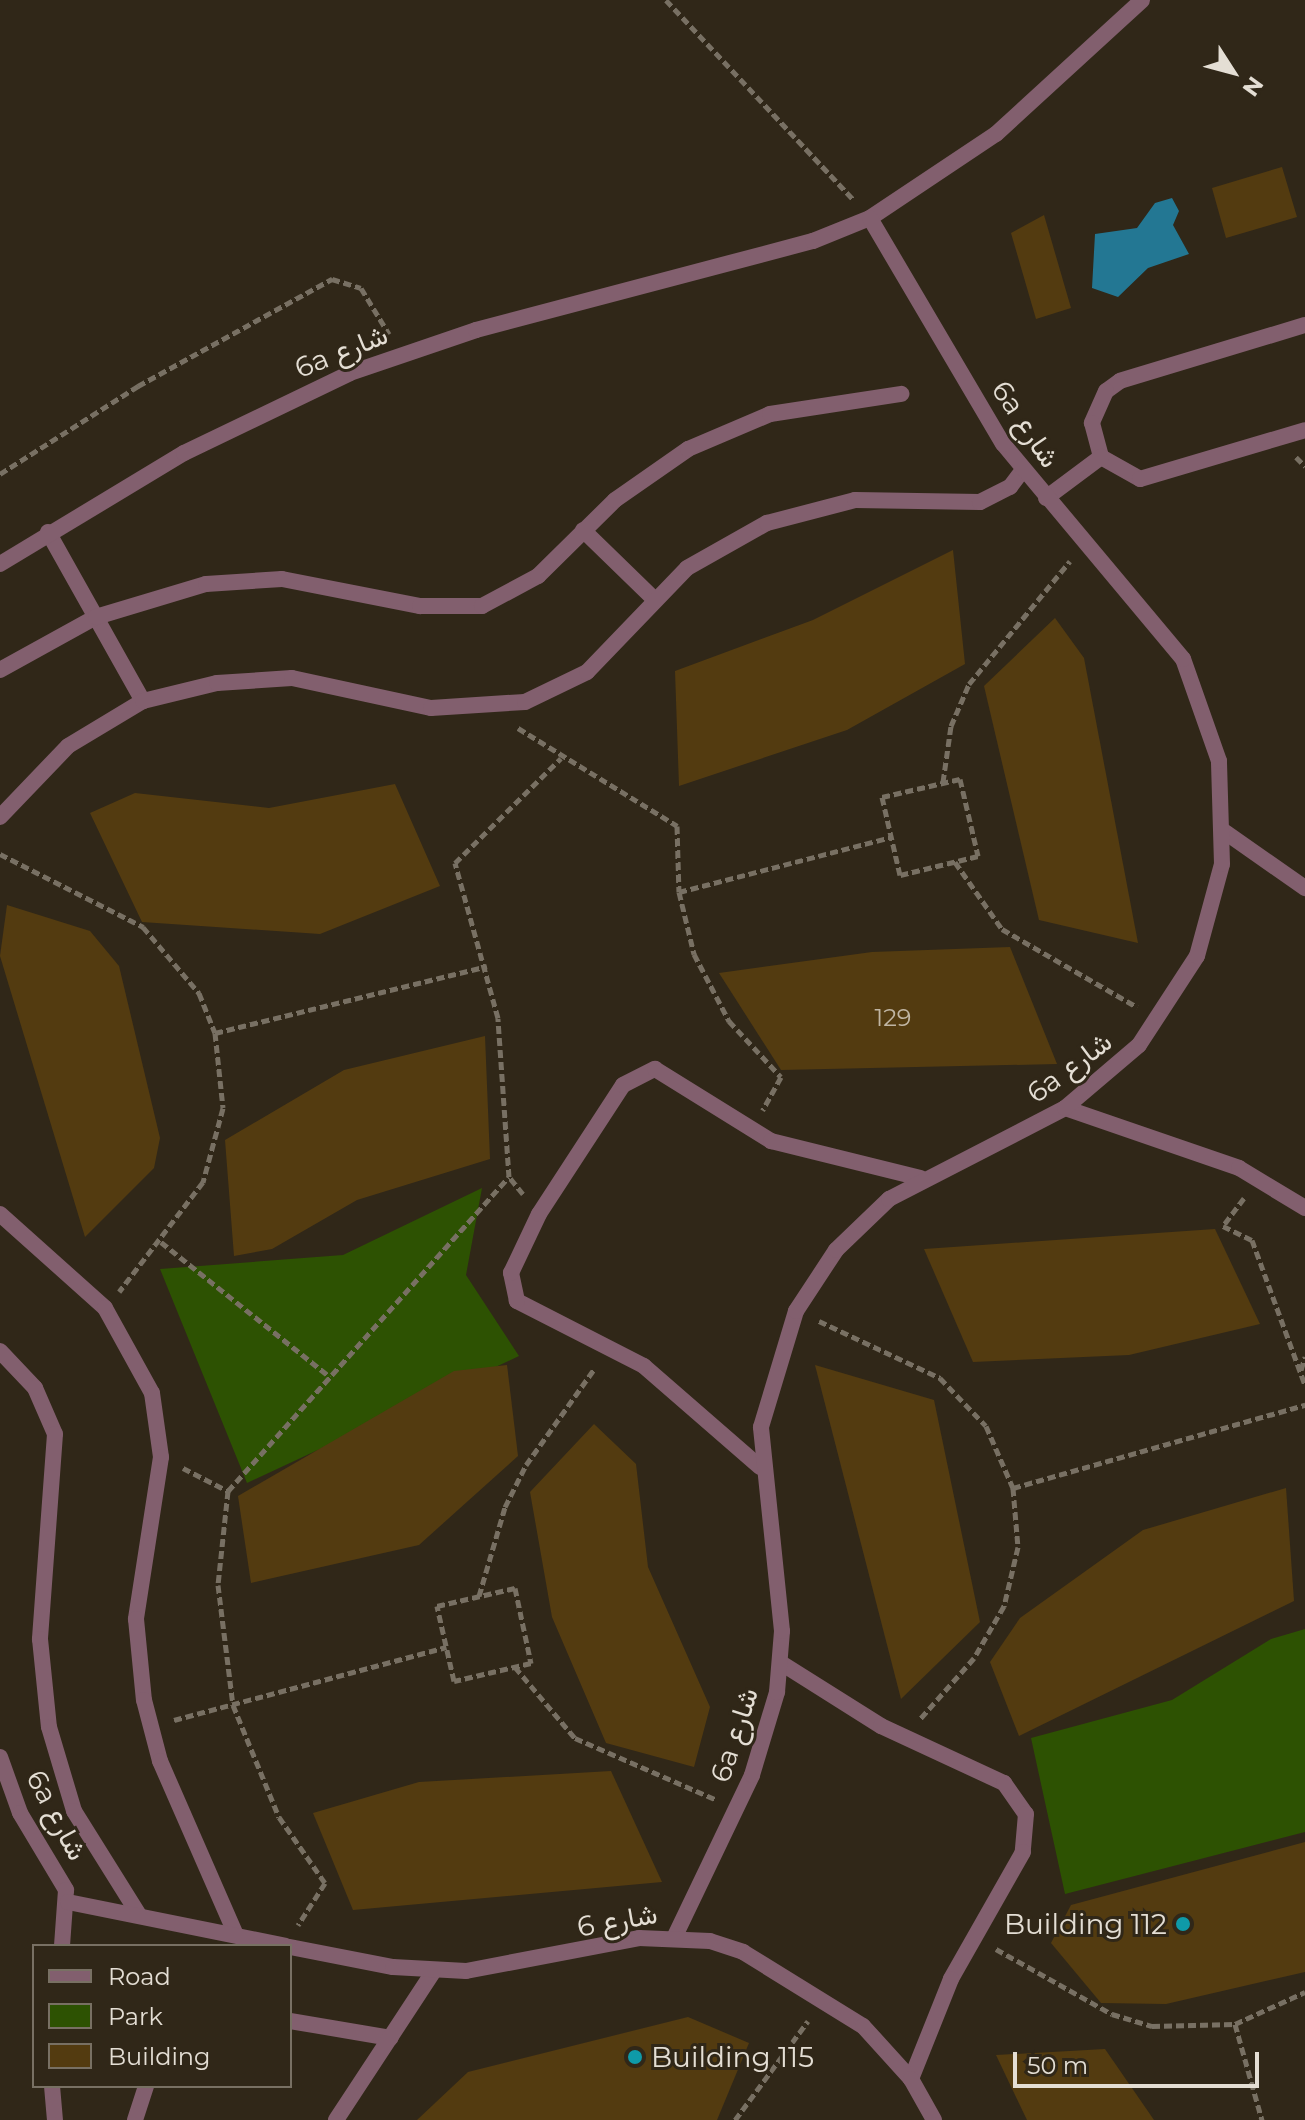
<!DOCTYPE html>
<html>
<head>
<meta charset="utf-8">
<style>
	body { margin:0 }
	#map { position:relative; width:1305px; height:2120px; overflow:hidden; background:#302718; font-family:Montserrat,Vazirmatn,sans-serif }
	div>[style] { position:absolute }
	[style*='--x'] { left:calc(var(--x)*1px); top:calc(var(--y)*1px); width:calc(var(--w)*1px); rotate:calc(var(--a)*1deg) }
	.green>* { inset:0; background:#2d5202 }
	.water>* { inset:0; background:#237793 }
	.building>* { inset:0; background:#533b10 }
	.path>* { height:5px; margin-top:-2.5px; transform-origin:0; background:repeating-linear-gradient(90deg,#787063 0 8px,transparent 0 12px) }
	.lane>* { height:16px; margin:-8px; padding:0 8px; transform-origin:8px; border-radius:8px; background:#825f6e }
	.street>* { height:16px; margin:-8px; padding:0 8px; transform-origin:8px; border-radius:8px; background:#825f6e }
	.dots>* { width:22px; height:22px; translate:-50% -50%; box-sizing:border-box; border:4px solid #302718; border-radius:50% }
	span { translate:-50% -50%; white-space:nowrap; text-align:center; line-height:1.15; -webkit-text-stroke:6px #302718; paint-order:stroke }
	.number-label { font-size:24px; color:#c0b5a3 }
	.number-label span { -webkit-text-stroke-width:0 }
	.street-label { font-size:28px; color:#e4ded4 }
	.poi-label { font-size:28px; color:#e4ded4 }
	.right { translate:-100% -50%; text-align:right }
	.left { translate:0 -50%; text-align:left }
	.legend { position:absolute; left:32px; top:1944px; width:260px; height:144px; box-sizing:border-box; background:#302718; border:2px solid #787063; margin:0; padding:10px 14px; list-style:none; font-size:24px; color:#e4ded4 }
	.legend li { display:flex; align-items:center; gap:16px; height:40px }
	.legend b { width:40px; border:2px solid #787063 }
	.north { position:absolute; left:1193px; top:32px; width:80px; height:80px; -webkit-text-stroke:6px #302718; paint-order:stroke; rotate:126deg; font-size:22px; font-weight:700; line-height:32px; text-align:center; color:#e4ded4 }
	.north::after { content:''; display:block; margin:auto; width:28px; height:36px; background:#e4ded4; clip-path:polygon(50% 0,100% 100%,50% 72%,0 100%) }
	.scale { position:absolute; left:1013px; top:2052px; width:246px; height:36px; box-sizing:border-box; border:4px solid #e4ded4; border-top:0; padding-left:10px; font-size:24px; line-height:28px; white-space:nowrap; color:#e4ded4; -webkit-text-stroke:6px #302718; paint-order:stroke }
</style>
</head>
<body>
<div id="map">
	<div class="green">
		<i style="clip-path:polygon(482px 1188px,466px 1275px,519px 1356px,247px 1483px,160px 1269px,343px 1255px)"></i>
		<i style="clip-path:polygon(1305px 1629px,1305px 1832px,1065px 1894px,1031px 1738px,1172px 1700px,1271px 1639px)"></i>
	</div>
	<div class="water">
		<i style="clip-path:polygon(1172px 198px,1179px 211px,1173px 225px,1189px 254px,1148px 268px,1118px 297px,1092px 288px,1095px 234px,1137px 228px,1155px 203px)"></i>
	</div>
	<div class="building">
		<i style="clip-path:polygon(1282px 167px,1297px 217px,1226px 238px,1212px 188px)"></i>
		<i style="clip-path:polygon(1044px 215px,1071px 308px,1036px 319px,1011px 233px)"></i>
		<i style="clip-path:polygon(953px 550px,965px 664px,847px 730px,679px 786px,675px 671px,813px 620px)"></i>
		<i style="clip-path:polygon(1055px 618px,1084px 658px,1138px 943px,1039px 920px,984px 686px)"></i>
		<i style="clip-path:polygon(395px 784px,440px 886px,320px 934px,142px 922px,90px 813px,135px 793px,269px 808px)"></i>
		<i style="clip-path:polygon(7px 905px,90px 931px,119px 966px,160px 1138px,154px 1168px,85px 1237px,0 956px)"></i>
		<i style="clip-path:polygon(1010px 947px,1057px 1064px,781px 1070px,719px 973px,872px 952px)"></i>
		<i style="clip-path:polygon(485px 1036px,490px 1159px,357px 1200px,272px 1249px,234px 1256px,225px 1140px,344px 1070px)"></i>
		<i style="clip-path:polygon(1215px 1229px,1260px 1324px,1129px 1355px,973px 1362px,924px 1249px)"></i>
		<i style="clip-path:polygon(507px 1365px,518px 1456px,419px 1545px,251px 1583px,238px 1496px,454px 1371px)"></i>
		<i style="clip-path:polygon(815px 1365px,934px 1400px,980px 1622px,901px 1699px)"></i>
		<i style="clip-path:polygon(594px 1424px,636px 1464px,648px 1567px,710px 1707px,694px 1767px,606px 1743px,552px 1617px,530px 1492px)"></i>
		<i style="clip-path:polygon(1286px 1488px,1294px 1601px,1019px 1736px,990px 1662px,1020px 1618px,1143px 1530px)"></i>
		<i style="clip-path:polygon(611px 1771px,662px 1882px,353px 1910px,313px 1813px,419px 1782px)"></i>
		<i style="clip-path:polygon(1305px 1842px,1305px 1972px,1166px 2004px,1101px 2003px,1051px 1943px,1071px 1905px)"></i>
		<i style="clip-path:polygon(688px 2017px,749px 2043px,717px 2120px,417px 2120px,468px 2072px)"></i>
		<i style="clip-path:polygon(1105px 2049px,1154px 2120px,1027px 2120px,996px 2055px)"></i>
	</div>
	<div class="path">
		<i style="--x:666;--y:0;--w:274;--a:46.8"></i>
		<i style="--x:1296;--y:457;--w:13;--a:45"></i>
		<i style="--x:0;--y:474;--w:164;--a:-32.5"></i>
		<i style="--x:138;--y:386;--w:222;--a:-28.9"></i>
		<i style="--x:332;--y:279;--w:30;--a:17"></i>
		<i style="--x:361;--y:288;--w:54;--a:58.7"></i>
		<i style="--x:518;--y:728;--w:187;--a:31.6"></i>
		<i style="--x:677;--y:826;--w:66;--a:88.3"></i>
		<i style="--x:679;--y:892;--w:64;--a:76.4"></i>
		<i style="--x:694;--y:954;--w:76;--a:62.4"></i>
		<i style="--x:729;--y:1021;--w:76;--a:47.1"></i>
		<i style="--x:781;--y:1077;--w:38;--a:119"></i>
		<i style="--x:960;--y:779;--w:79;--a:76.8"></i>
		<i style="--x:978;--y:856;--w:80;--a:166.3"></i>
		<i style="--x:900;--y:875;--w:80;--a:-103"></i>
		<i style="--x:882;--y:797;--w:80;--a:-13"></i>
		<i style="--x:943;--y:782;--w:57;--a:-81.9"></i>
		<i style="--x:951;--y:726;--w:46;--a:-66.8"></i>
		<i style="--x:969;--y:684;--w:159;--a:-50.6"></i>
		<i style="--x:0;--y:854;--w:161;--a:27"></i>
		<i style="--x:143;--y:927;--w:87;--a:49.7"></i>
		<i style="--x:199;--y:993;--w:43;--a:68.2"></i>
		<i style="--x:215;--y:1033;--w:75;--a:83.9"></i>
		<i style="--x:223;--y:1108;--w:77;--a:105.1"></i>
		<i style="--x:203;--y:1182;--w:138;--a:127.4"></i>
		<i style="--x:955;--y:862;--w:82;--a:55"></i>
		<i style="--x:1002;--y:929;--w:156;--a:30"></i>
		<i style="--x:679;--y:892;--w:219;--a:-14.5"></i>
		<i style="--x:215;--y:1033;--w:280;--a:-13.8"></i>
		<i style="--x:523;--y:1194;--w:22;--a:-129"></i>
		<i style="--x:509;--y:1177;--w:159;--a:-94"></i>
		<i style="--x:498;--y:1018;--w:161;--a:-105.5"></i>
		<i style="--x:455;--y:863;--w:149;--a:-44.7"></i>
		<i style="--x:1244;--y:1198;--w:35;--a:127"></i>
		<i style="--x:1223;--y:1226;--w:32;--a:26"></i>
		<i style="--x:1252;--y:1240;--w:154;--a:69.9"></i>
		<i style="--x:161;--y:1242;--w:216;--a:38.6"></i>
		<i style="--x:819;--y:1321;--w:134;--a:25.2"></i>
		<i style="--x:940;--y:1378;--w:66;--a:46.2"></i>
		<i style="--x:986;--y:1426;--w:68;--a:66.5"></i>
		<i style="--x:1013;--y:1488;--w:59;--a:85.2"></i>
		<i style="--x:1018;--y:1547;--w:61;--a:103.3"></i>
		<i style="--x:1004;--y:1606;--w:60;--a:120"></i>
		<i style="--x:974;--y:1658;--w:81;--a:131.5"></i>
		<i style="--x:1301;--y:1370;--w:14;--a:-73"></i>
		<i style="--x:183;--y:1468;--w:51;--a:27.1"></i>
		<i style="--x:228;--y:1491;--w:95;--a:96.1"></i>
		<i style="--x:218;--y:1585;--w:121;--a:82.9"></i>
		<i style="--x:233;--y:1705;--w:121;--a:67.7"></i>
		<i style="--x:279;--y:1817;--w:80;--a:55.1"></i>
		<i style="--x:325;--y:1883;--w:50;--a:122.7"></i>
		<i style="--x:1013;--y:1488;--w:304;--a:-15.9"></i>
		<i style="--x:228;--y:1491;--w:421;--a:-48.2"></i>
		<i style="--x:515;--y:1588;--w:77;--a:78"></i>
		<i style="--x:531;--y:1663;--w:79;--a:166.8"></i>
		<i style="--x:454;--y:1681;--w:77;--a:-102.8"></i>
		<i style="--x:437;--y:1606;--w:80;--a:-13"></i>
		<i style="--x:479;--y:1596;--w:93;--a:-73.7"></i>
		<i style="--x:505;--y:1507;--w:47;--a:-63.4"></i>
		<i style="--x:526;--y:1465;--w:119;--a:-54.6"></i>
		<i style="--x:515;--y:1667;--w:93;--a:49.8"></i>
		<i style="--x:575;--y:1738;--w:155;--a:23.6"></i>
		<i style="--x:174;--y:1720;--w:282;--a:-15"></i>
		<i style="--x:996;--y:1949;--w:133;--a:29.3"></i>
		<i style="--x:1112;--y:2014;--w:42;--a:16.7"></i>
		<i style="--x:1152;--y:2026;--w:83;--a:-1.4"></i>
		<i style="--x:1235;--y:2024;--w:77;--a:-24.6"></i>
		<i style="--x:1235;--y:2024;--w:100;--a:74.3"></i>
		<i style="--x:735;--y:2120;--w:123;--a:-53.6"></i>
	</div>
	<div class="lane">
		<i style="--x:1305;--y:325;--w:193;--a:163.2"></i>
		<i style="--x:1120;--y:381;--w:17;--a:144"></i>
		<i style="--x:1106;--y:391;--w:35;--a:114"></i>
		<i style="--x:1092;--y:423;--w:35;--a:75"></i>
		<i style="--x:1101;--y:457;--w:45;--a:29.4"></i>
		<i style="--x:1140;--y:479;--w:172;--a:-16.5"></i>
		<i style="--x:1046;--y:498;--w:69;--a:-36.7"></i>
		<i style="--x:583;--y:530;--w:99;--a:44.2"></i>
		<i style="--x:48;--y:532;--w:194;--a:60.7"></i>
		<i style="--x:0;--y:670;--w:110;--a:-28.9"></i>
		<i style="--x:96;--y:617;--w:115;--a:-16.7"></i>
		<i style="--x:206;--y:584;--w:76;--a:-3.8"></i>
		<i style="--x:282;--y:579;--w:141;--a:11.1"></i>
		<i style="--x:420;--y:606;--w:62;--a:0"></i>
		<i style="--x:482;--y:606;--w:64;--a:-28.2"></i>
		<i style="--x:538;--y:576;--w:108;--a:-44.6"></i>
		<i style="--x:615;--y:500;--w:89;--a:-34.9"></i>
		<i style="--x:688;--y:449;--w:89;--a:-23.1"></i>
		<i style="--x:770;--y:414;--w:133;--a:-8.7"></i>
		<i style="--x:0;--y:817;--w:98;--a:-46.2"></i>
		<i style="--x:68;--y:746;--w:87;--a:-31"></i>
		<i style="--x:143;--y:701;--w:76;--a:-13.7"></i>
		<i style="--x:217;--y:683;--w:75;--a:-3.8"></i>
		<i style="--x:292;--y:678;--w:142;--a:12.2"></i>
		<i style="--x:431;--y:708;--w:94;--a:-3.7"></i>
		<i style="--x:525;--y:702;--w:69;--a:-25.8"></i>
		<i style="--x:587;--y:672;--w:144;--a:-46.1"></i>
		<i style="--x:687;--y:568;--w:92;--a:-29.4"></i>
		<i style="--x:767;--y:523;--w:91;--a:-14.6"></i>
		<i style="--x:855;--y:500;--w:125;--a:0.9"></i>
		<i style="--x:980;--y:502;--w:34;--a:-27"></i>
		<i style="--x:1010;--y:487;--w:21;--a:-53"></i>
		<i style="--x:1225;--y:832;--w:98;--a:35"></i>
		<i style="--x:1065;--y:1108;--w:184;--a:19"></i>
		<i style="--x:1239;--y:1168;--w:77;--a:31.2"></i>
		<i style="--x:0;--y:1214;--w:141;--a:41.8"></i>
		<i style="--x:105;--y:1308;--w:97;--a:61.1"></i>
		<i style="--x:152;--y:1393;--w:65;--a:82"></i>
		<i style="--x:161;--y:1457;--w:164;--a:98.8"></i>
		<i style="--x:136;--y:1619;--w:81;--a:84.4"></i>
		<i style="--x:144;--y:1700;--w:63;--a:75.3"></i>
		<i style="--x:160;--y:1761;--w:190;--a:66.4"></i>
		<i style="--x:0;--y:1351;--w:51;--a:46.6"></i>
		<i style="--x:35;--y:1388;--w:50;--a:66.5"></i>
		<i style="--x:55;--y:1434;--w:206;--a:94.2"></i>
		<i style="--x:40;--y:1639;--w:88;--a:84.2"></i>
		<i style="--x:49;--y:1727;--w:88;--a:73.4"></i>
		<i style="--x:74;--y:1811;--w:123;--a:58"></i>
		<i style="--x:760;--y:1467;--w:154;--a:-139"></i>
		<i style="--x:644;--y:1366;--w:143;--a:-152.9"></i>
		<i style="--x:517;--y:1301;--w:29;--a:-102"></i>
		<i style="--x:511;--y:1273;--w:65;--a:-64.6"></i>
		<i style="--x:539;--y:1214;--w:154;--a:-56.9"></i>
		<i style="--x:623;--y:1085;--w:36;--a:-27"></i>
		<i style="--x:655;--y:1069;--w:137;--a:31.8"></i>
		<i style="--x:771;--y:1141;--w:154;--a:13.9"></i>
		<i style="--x:781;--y:1663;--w:118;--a:32.2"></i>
		<i style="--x:881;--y:1726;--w:136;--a:24.9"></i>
		<i style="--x:1004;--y:1783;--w:38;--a:55"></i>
		<i style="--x:1026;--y:1814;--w:38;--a:95"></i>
		<i style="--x:1023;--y:1852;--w:146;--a:119.6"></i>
		<i style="--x:951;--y:1979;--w:108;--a:111.8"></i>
		<i style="--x:290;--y:2021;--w:102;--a:9.6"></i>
		<i style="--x:135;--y:2120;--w:36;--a:-72"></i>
		<i style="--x:336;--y:2120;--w:178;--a:-56.7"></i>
	</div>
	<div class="street">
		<i style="--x:0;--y:564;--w:215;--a:-31.1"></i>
		<i style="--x:184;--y:453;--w:184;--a:-25.7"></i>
		<i style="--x:350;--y:373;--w:133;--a:-18.8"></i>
		<i style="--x:476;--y:330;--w:349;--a:-14.8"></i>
		<i style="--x:813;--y:241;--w:61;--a:-22"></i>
		<i style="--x:870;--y:218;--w:151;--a:-33.7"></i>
		<i style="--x:996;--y:134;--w:198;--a:-42.5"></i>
		<i style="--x:0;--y:1757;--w:59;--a:70.3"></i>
		<i style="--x:20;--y:1813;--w:90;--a:59.1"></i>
		<i style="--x:66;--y:1890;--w:56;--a:94.1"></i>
		<i style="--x:68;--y:1902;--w:222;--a:11.4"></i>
		<i style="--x:675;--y:1936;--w:178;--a:-64.4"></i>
		<i style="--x:752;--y:1775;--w:87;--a:-73.2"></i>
		<i style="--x:777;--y:1692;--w:61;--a:-85.3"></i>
		<i style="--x:782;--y:1631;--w:205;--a:-95.9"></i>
		<i style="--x:761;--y:1427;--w:121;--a:-73.2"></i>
		<i style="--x:796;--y:1311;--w:73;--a:-56.7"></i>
		<i style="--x:836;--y:1250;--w:74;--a:-43.9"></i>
		<i style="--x:889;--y:1199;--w:198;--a:-27.3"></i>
		<i style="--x:1065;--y:1108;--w:97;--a:-40.4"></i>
		<i style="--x:1139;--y:1045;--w:106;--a:-56.9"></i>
		<i style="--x:1197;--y:956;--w:95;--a:-74.8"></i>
		<i style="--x:1222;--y:864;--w:103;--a:-91.7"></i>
		<i style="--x:1219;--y:761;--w:108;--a:-109.4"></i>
		<i style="--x:1183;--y:659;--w:280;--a:-129.9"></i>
		<i style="--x:1003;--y:444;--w:262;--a:-120.5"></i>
		<i style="--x:290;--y:1947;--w:105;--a:11"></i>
		<i style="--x:393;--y:1967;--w:73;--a:3.1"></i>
		<i style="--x:466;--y:1971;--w:176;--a:-10.8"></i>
		<i style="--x:639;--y:1938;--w:71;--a:2.4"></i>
		<i style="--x:710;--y:1941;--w:35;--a:18"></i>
		<i style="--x:743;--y:1952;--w:141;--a:31.7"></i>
		<i style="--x:863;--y:2026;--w:72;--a:47.8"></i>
		<i style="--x:911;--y:2079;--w:47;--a:60.7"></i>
		<i style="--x:52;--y:2086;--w:34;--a:85"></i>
	</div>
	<div class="dots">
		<i style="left:1183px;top:1924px;background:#0f9aa8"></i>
		<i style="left:635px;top:2057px;background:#0f9aa8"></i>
	</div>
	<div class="number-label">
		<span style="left:893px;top:1018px">129</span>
	</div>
	<div class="street-label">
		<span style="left:341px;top:351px;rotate:-22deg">6a شارع</span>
		<span style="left:1026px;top:424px;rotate:56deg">6a شارع</span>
		<span style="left:1069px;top:1067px;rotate:-37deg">6a شارع</span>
		<span style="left:734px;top:1735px;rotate:-72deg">6a شارع</span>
		<span style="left:57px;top:1815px;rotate:62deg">6a شارع</span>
		<span style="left:617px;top:1920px;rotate:-10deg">شارع 6</span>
	</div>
	<div class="poi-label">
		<span class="right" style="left:1167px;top:1924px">Building 112</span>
		<span class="left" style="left:651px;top:2057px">Building 115</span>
	</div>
	<ul class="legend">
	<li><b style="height:10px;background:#825f6e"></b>Road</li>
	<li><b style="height:22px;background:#2d5202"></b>Park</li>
	<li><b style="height:22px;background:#533b10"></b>Building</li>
	</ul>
	<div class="north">N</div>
	<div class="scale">50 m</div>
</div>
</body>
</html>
